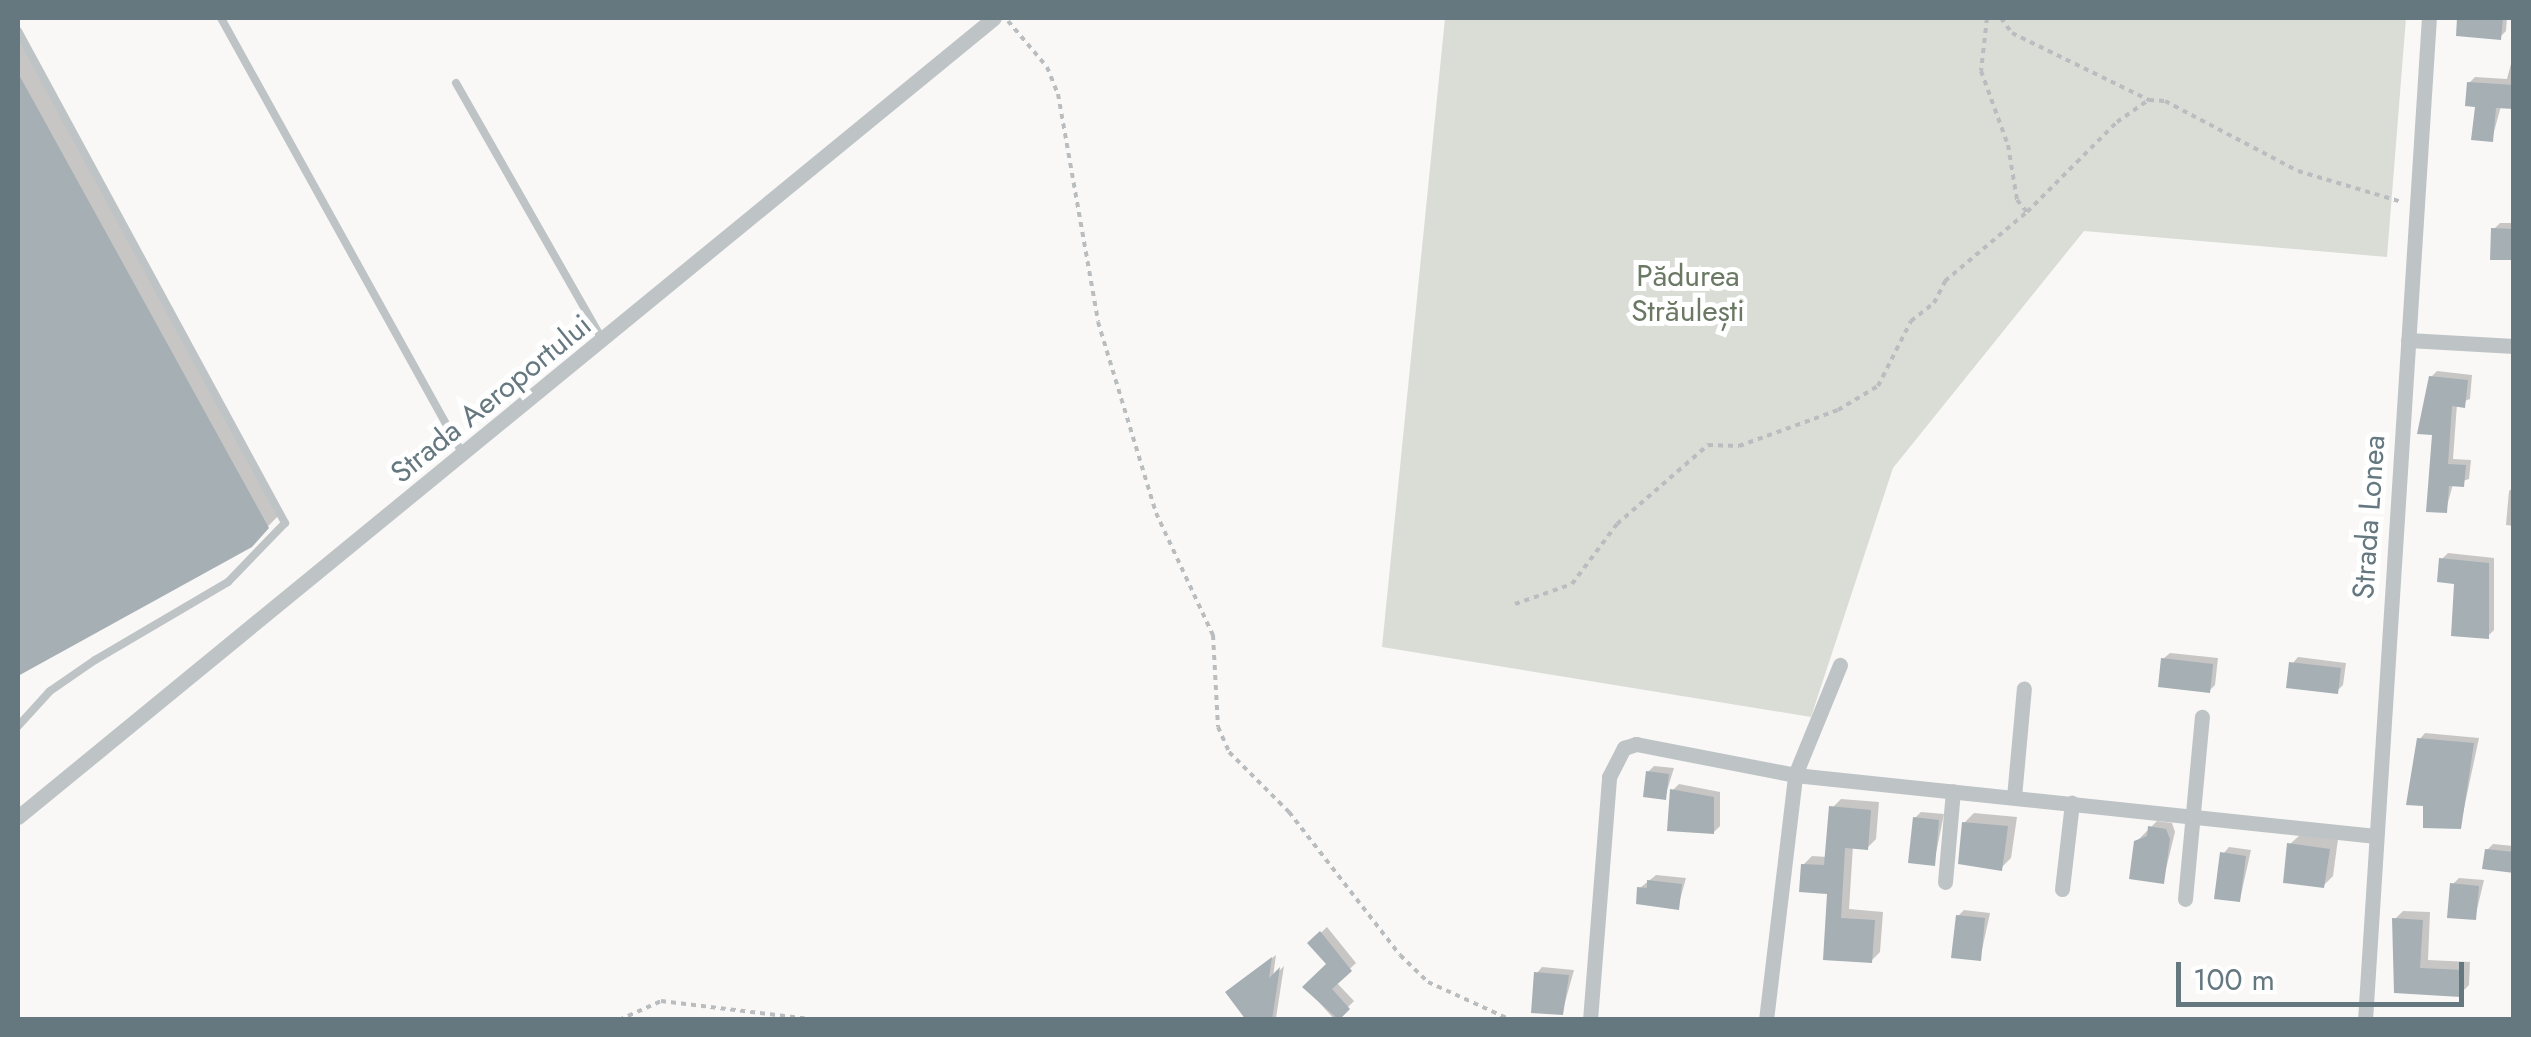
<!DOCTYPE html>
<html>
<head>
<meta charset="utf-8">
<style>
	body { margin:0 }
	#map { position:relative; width:2531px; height:1037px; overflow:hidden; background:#f9f8f7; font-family:Jost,sans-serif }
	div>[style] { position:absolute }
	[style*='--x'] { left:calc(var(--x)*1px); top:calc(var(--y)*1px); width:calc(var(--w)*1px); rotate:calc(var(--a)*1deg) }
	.green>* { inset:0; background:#d9ddd6 }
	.shadow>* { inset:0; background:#0003 }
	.building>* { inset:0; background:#a5afb4 }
	.path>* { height:4px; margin-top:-2px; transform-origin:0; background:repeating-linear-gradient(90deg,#b9bdbf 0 5px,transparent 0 10px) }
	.lane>* { height:8px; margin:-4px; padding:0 4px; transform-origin:4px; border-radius:4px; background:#bec4c6 }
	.street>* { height:15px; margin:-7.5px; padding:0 7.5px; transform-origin:7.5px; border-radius:7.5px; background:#bec4c6 }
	span { translate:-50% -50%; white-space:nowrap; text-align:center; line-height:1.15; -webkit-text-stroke:10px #fff; paint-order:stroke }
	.park-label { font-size:30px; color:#6a7864 }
	.street-label { font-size:30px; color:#657880 }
	.frame { position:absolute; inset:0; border:20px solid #657880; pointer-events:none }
	.scale { position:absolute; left:2176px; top:962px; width:288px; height:45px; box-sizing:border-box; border:5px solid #657880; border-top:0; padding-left:12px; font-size:30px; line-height:35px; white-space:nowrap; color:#657880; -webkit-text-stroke:8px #fff; paint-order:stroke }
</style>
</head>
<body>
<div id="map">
	<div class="green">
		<i style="clip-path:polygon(1445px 18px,2406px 18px,2387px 257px,2084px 231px,1893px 468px,1811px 717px,1382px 647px)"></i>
	</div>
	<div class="shadow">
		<i style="clip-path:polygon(2459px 18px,2507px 18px,2506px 31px,2500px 37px,2458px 34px)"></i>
		<i style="clip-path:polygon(18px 37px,281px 513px,250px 545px,18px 673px)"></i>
		<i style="clip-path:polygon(2514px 52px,2514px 107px,2501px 106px,2492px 139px,2469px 83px,2475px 77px,2507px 79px)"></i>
		<i style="clip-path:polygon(2500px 223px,2514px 223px,2514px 258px,2494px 229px)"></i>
		<i style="clip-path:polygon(2437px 371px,2472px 375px,2470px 399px,2457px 404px,2453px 459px,2471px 460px,2469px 479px,2453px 484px,2446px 510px,2434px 433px,2431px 377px)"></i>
		<i style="clip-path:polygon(2514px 487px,2514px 526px,2506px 525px,2509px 491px)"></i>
		<i style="clip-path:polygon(2448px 553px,2494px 558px,2494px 630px,2488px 636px,2442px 559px)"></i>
		<i style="clip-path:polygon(2170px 653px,2218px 658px,2215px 685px,2209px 691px,2163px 659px)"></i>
		<i style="clip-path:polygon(2298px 657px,2346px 663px,2343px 685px,2337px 691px,2292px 664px)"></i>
		<i style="clip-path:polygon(2425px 733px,2479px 738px,2460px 827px,2419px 740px)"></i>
		<i style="clip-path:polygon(1654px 766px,1674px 768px,1665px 797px,1648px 772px)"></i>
		<i style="clip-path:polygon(1679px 784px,1720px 792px,1720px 826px,1714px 832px,1673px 790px)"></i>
		<i style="clip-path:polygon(1841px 799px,1879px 802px,1876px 839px,1867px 848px,1853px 846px,1849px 909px,1883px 912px,1880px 952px,1871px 961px,1826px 958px,1830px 891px,1803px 865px,1812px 856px,1827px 857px,1832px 808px)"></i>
		<i style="clip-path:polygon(1921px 812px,1944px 814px,1934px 863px,1915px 818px)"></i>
		<i style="clip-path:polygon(1974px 813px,2017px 817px,2011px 858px,2001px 868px,1964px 823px)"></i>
		<i style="clip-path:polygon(2157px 821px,2172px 823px,2175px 832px,2163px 881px,2136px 842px)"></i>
		<i style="clip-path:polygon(2300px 835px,2338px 839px,2333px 876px,2324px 885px,2290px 844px)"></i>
		<i style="clip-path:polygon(2493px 844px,2514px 846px,2514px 871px,2487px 850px)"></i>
		<i style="clip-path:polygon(2229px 847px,2251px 850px,2240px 899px,2223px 854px)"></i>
		<i style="clip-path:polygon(1656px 875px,1686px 878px,1678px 907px,1640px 888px)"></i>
		<i style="clip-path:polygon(2459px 878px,2484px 880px,2475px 918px,2453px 884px)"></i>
		<i style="clip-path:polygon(1964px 910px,1990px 913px,1980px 959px,1958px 916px)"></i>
		<i style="clip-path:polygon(2403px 911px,2430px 912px,2428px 960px,2470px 962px,2469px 985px,2460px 994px,2397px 990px,2395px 919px)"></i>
		<i style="clip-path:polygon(1327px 927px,1356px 963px,1336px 982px,1354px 1001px,1335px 1020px,1305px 987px,1330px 964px,1310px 943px)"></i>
		<i style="clip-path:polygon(1276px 955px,1273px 977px,1284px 966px,1276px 1018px,1250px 1020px,1234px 986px)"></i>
		<i style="clip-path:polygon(1542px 967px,1574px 970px,1562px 1013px,1536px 974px)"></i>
	</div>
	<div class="building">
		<i style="clip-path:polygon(2457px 18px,2503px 18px,2501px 40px,2456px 36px)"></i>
		<i style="clip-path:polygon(18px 73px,269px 528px,252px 547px,18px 676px)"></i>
		<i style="clip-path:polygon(2467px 82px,2514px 85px,2514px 109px,2496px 108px,2493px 142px,2471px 140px,2475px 107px,2465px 106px)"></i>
		<i style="clip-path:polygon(2491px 228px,2514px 229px,2514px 260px,2490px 260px)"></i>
		<i style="clip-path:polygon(2429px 376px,2468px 380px,2465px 408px,2452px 406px,2448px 464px,2466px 465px,2464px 487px,2449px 486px,2447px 513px,2426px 512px,2432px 435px,2417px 434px)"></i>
		<i style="clip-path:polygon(2439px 558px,2489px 563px,2489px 639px,2451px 636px,2454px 584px,2437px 582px)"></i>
		<i style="clip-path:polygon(2161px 658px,2213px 664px,2210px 693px,2158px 687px)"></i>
		<i style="clip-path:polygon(2289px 662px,2341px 668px,2338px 694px,2286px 688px)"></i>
		<i style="clip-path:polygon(2417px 738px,2474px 743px,2461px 829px,2423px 828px,2423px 806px,2406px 805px)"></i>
		<i style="clip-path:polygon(1646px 771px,1669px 774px,1666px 800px,1643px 797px)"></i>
		<i style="clip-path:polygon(1670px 789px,1714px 797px,1714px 834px,1667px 831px)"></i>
		<i style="clip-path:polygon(1829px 806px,1871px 810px,1868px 850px,1845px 848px,1841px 918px,1875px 920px,1872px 963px,1823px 960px,1827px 894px,1799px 892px,1801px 864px,1824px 865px)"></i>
		<i style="clip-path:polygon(1913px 817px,1939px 820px,1935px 866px,1908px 863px)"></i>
		<i style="clip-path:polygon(1962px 822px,2008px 826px,2002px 871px,1958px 864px)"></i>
		<i style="clip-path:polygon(2148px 826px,2166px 829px,2170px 839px,2164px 884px,2129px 879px,2134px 841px,2147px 836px)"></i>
		<i style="clip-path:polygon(2287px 843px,2330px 849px,2324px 888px,2283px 883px)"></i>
		<i style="clip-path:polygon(2485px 849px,2514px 852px,2514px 873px,2482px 869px)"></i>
		<i style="clip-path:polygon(2220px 852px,2246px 856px,2240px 902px,2214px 899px)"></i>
		<i style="clip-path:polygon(1647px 880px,1682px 884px,1679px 910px,1636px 904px,1637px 887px,1647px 888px)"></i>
		<i style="clip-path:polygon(2450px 883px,2479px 886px,2476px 920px,2447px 918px)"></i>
		<i style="clip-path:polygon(1956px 915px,1985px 918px,1981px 961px,1951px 958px)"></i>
		<i style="clip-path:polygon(2392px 918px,2423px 920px,2420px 968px,2463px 970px,2461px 997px,2394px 993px)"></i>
		<i style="clip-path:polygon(1320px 931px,1352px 971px,1332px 989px,1350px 1009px,1339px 1020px,1302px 987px,1326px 964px,1307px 943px)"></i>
		<i style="clip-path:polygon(1272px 957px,1269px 978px,1280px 967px,1272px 1020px,1246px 1020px,1225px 992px)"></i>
		<i style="clip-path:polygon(1534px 972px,1569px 975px,1563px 1015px,1531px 1013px)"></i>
	</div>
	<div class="path">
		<i style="--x:1987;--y:18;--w:53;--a:96.5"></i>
		<i style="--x:1981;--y:71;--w:79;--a:70"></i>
		<i style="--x:2008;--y:145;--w:56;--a:80.7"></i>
		<i style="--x:2017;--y:200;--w:16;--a:50"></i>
		<i style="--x:2001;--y:18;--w:19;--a:54"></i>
		<i style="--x:2012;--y:33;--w:153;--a:26.1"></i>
		<i style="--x:1008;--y:21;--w:60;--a:49.7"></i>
		<i style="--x:1047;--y:67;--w:29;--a:68"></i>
		<i style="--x:1058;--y:94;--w:231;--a:80"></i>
		<i style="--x:1098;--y:322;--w:200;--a:73.1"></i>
		<i style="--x:1156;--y:513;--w:135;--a:65"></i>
		<i style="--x:1213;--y:635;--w:92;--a:86.9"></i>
		<i style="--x:1218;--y:727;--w:27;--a:66"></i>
		<i style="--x:1229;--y:752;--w:85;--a:45"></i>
		<i style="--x:1289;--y:812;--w:181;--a:52.2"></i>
		<i style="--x:1400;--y:955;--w:39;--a:44"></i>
		<i style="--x:1428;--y:982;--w:91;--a:24.6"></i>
		<i style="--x:1515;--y:604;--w:60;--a:-19.3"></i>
		<i style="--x:1572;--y:584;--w:75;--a:-53.1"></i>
		<i style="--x:1617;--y:524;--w:121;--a:-41"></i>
		<i style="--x:1708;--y:445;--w:31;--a:2"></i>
		<i style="--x:1739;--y:446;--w:105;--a:-20"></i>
		<i style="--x:1838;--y:410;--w:47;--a:-31"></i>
		<i style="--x:1878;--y:386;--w:73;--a:-63.1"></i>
		<i style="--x:1911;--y:321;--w:29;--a:-38"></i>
		<i style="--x:1934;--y:303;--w:25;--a:-63"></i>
		<i style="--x:1945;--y:281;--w:107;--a:-40.1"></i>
		<i style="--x:2027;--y:212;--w:127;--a:-45"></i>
		<i style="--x:2117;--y:122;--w:39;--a:-35"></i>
		<i style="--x:2149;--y:100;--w:16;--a:4"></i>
		<i style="--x:2165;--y:101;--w:150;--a:27.8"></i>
		<i style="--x:2298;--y:171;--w:109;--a:16.6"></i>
		<i style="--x:619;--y:1020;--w:46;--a:-24.3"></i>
		<i style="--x:661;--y:1001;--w:158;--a:6.9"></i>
	</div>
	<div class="lane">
		<i style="--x:221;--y:18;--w:500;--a:61"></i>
		<i style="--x:18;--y:31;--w:560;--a:61.51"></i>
		<i style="--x:285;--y:523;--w:82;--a:134"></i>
		<i style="--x:228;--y:582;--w:154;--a:149.6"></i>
		<i style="--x:95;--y:660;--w:55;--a:145.4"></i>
		<i style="--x:50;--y:691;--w:47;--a:132.4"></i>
		<i style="--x:456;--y:83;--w:295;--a:60.3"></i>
	</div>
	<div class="street">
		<i style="--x:2408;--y:340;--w:106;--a:3.2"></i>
		<i style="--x:2014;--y:797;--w:109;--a:-84.8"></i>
		<i style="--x:18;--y:817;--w:1261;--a:-39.31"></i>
		<i style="--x:1945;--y:882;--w:91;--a:-85"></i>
		<i style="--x:2062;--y:889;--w:87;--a:-83.4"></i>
		<i style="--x:2185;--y:899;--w:183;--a:-84.7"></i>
		<i style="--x:1590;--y:1020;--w:244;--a:-85.5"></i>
		<i style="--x:1609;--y:777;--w:33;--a:-63"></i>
		<i style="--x:1624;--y:748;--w:13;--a:-18"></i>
		<i style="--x:1636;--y:744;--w:162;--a:11"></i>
		<i style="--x:1795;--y:775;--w:584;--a:5.99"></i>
		<i style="--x:1766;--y:1020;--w:247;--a:-83.2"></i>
		<i style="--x:1795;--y:775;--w:119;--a:-67.8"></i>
		<i style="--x:2365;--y:1020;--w:1004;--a:-86.35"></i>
	</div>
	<div class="park-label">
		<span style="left:1688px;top:293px">Pădurea<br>Străulești</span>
	</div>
	<div class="street-label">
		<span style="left:491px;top:399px;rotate:-39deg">Strada Aeroportului</span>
		<span style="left:2369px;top:517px;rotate:-86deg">Strada Lonea</span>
	</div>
	<div class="frame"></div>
	<div class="scale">100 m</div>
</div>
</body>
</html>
